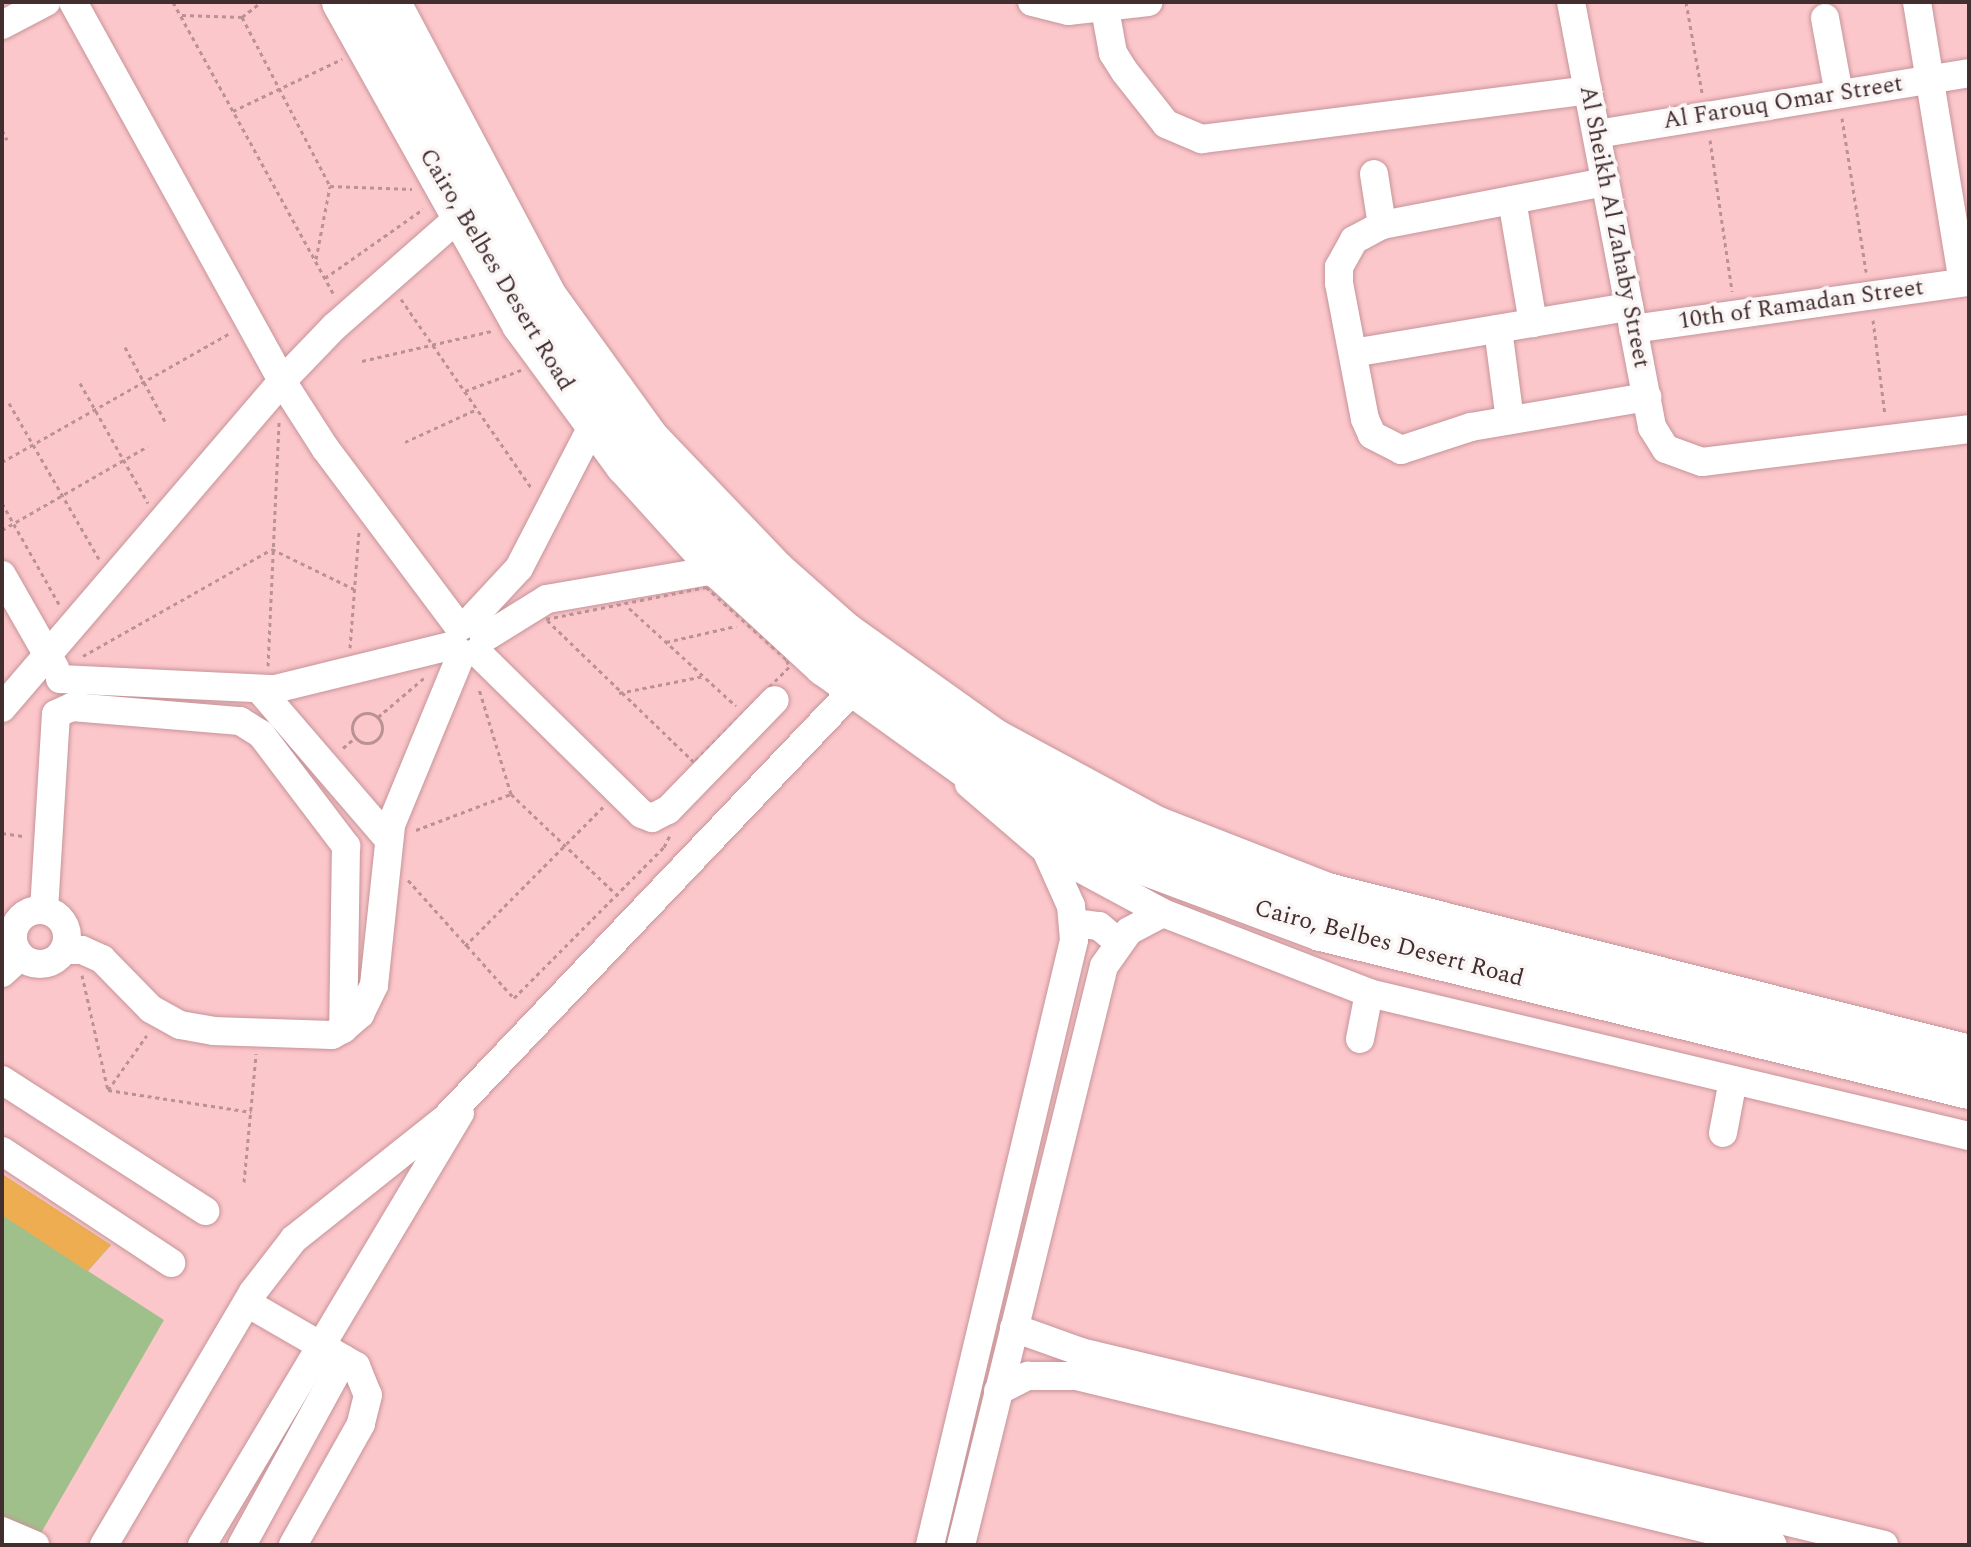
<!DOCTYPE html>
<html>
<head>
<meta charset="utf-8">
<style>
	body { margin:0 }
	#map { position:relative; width:1971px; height:1547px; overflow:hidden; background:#fcc7cb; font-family:Spectral,serif }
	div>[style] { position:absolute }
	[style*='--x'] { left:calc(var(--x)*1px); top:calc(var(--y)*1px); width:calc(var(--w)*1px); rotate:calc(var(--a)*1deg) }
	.green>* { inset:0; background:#a0c08b }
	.building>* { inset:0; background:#eead51 }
	.path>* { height:3px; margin-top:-1.5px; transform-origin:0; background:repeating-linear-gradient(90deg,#ba9194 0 4px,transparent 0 8px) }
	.path>.ring { margin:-1.5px; padding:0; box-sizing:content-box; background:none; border:3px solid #ba9194; border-radius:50% }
	.roads { filter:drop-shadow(0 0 2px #c69498) drop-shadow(0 0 2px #c69498) }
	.minor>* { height:28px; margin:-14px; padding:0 14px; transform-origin:14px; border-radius:14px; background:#fff }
	.minor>.ring { margin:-14px; padding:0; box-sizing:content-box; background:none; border:28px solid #fff; border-radius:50% }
	.highway>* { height:42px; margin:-21px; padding:0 21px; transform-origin:21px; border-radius:21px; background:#fff }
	span { translate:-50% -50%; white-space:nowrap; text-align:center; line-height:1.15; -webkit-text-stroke:7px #fbf6f6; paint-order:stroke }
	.street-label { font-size:24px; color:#422d2f }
	.frame { position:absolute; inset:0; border:4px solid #422d2f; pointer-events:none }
</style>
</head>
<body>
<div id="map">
	<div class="green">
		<i style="clip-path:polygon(2px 1174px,111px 1245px,88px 1271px,164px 1320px,41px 1533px,2px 1516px)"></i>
	</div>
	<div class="building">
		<i style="clip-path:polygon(2px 1174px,111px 1245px,87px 1271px,2px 1215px)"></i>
	</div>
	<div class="path">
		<i style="--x:173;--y:2;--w:334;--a:61.2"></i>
		<i style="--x:1686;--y:2;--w:92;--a:80"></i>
		<i style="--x:182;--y:15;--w:60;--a:1.9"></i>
		<i style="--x:242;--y:17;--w:24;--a:-38"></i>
		<i style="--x:242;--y:17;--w:191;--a:62.5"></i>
		<i style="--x:233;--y:111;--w:121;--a:-25.5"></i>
		<i style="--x:1842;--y:118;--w:156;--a:81.1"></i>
		<i style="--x:2;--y:130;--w:11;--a:63"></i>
		<i style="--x:1710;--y:140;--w:153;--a:81.7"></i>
		<i style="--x:316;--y:259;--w:74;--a:-79.1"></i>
		<i style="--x:330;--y:186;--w:82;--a:2.1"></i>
		<i style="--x:325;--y:278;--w:120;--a:-35.1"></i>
		<i style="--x:401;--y:299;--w:232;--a:55.4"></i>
		<i style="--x:1873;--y:320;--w:96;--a:82.8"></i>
		<i style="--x:125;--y:347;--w:86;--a:61.7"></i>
		<i style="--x:362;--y:361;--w:133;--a:-13"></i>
		<i style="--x:80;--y:383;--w:138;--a:60.5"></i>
		<i style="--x:465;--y:391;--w:60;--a:-20.6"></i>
		<i style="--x:9;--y:403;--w:180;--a:60"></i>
		<i style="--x:405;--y:442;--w:79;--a:-24.6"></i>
		<i style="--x:2;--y:462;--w:262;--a:-29.5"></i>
		<i style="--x:2;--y:503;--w:118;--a:60.6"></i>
		<i style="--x:2;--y:530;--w:168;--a:-29.9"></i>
		<i style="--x:706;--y:587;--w:109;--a:42"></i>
		<i style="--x:787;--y:660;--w:7;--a:74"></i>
		<i style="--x:789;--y:667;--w:134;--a:135"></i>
		<i style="--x:694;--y:762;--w:206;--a:-136"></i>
		<i style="--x:546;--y:619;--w:163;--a:-11.3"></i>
		<i style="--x:629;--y:608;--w:145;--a:42.5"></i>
		<i style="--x:666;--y:642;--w:72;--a:-12.9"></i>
		<i style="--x:350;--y:648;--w:116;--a:-85.6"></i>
		<i style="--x:83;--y:656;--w:217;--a:-29.5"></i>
		<i style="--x:272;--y:549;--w:91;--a:26"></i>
		<i style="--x:268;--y:666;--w:245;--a:-87.4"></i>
		<i style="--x:619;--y:693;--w:87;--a:-11.3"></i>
		<i class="ring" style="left:352px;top:713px;width:27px;height:27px"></i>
		<i style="--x:378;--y:717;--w:60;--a:-40.3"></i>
		<i style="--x:343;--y:748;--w:16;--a:-40"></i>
		<i style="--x:511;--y:794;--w:148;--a:43.6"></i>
		<i style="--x:416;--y:830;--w:102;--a:-20.8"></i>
		<i style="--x:511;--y:794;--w:110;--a:-106.9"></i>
		<i style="--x:2;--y:833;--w:21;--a:8"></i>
		<i style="--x:408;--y:880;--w:159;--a:48.1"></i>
		<i style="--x:514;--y:998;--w:213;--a:-45.2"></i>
		<i style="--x:664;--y:847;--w:16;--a:-63"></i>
		<i style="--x:465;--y:946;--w:196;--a:-45.2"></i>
		<i style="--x:82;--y:975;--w:118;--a:77.3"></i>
		<i style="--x:108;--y:1090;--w:145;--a:8.7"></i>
		<i style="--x:108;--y:1090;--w:67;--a:-54.7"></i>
		<i style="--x:244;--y:1182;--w:129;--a:-84.6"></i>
	</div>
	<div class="roads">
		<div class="minor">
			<i style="--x:73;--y:2;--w:433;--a:61.1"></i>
			<i style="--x:282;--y:381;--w:80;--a:57.3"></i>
			<i style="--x:325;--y:448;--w:224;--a:53.2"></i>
			<i style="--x:1032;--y:2;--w:37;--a:14"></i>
			<i style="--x:1068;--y:11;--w:81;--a:-6.4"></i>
			<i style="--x:1571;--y:2;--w:433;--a:79.2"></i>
			<i style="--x:1652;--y:427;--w:26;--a:58"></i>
			<i style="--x:1666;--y:449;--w:38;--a:20"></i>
			<i style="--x:1702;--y:462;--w:269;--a:-7"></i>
			<i style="--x:1917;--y:2;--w:284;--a:80.7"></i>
			<i style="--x:1105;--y:9;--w:45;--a:79.7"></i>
			<i style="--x:1113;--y:53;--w:22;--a:58"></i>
			<i style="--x:1125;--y:72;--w:66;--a:51.7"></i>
			<i style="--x:1166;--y:124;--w:39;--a:23"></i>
			<i style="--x:1202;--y:139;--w:389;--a:-7.2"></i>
			<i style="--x:1825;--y:18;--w:77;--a:79.6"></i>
			<i style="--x:2;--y:25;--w:50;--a:-27.6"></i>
			<i style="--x:1597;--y:134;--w:377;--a:-9.3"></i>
			<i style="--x:1374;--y:174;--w:52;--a:81.1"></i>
			<i style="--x:1605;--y:182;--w:227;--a:169.1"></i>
			<i style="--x:1382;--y:225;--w:32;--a:152"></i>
			<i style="--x:1354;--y:240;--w:31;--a:119"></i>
			<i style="--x:1339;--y:267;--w:16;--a:90"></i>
			<i style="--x:1339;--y:283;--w:138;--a:79.2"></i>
			<i style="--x:1365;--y:419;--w:17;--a:66"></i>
			<i style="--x:1372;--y:435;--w:33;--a:27"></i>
			<i style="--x:1401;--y:450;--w:74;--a:-18.2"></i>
			<i style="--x:1471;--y:427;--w:179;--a:-9.7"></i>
			<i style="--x:1512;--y:200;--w:125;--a:80.3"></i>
			<i style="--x:1498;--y:329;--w:92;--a:82.5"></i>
			<i style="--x:1633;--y:329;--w:339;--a:-8"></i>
			<i style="--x:1353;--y:353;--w:280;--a:-9.5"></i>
			<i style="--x:2;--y:575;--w:107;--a:60.3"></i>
			<i style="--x:467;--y:624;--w:76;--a:-47.1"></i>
			<i style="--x:519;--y:568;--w:163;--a:-62.7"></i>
			<i style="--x:484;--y:638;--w:74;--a:-31.8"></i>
			<i style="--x:547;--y:599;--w:177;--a:-9.8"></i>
			<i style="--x:477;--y:652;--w:231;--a:44.5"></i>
			<i style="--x:642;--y:814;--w:11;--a:22"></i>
			<i style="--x:652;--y:818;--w:18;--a:-27"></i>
			<i style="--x:668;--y:810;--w:153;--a:-45.8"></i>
			<i style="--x:60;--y:679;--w:215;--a:2.7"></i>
			<i style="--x:275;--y:689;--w:184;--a:-13.8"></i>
			<i style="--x:260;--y:690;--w:196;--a:49.3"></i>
			<i style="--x:2;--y:708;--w:430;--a:-49.4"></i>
			<i style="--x:282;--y:381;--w:75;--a:-46.1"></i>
			<i style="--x:334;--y:327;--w:167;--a:-41.3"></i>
			<i style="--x:969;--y:784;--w:101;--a:40.6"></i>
			<i style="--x:1046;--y:850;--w:133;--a:28.3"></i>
			<i style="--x:1163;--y:913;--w:221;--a:21.2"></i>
			<i style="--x:1369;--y:993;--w:617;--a:13.41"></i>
			<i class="ring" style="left:13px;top:910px;width:26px;height:26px"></i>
			<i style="--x:44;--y:910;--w:196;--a:-86.5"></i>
			<i style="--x:56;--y:714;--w:17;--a:-24"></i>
			<i style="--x:72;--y:707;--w:169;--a:4.8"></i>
			<i style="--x:240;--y:721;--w:25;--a:32"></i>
			<i style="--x:261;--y:734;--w:141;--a:52.8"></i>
			<i style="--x:346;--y:846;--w:183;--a:90.9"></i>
			<i style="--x:1074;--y:923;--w:25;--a:7"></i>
			<i style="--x:1099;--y:926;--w:25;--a:40"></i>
			<i style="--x:64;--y:950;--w:18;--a:0"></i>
			<i style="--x:82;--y:950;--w:22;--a:24"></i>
			<i style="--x:102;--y:959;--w:70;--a:45.6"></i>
			<i style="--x:151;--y:1009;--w:33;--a:29"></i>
			<i style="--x:180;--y:1025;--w:34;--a:10"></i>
			<i style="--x:213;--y:1031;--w:119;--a:1.9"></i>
			<i style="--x:332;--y:1035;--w:13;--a:-29"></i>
			<i style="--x:343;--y:1029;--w:23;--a:-41"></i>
			<i style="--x:360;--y:1014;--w:32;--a:-64"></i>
			<i style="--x:374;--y:985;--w:161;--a:-83.9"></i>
			<i style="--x:391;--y:825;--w:186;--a:-67.6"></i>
			<i style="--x:2;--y:973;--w:24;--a:-42"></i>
			<i style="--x:1360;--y:1039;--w:47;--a:-78.9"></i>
			<i style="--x:2;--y:1080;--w:242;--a:32.8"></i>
			<i style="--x:1723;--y:1133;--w:54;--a:-79.3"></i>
			<i style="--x:2;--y:1151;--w:203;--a:33.5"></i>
			<i style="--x:247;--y:1303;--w:126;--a:30"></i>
			<i style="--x:356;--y:1366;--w:31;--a:68"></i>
			<i style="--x:368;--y:1395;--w:30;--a:104"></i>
			<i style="--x:361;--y:1424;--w:139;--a:119.3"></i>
			<i style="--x:1014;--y:1328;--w:71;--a:19.7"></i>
			<i style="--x:1081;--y:1352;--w:826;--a:13.51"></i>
			<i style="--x:998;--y:1391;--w:34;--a:-27"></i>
			<i style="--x:1028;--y:1376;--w:48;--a:0"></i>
			<i style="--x:1076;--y:1376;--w:717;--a:13.63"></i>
			<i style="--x:2;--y:1531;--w:36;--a:23"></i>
			<i style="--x:104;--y:1545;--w:294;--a:-59.5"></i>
			<i style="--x:253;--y:1292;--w:67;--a:-52.3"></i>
			<i style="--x:294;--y:1239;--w:193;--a:-38.5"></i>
			<i style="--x:445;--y:1119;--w:595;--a:-46.43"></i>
			<i style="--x:202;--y:1545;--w:503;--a:-59.15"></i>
			<i style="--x:242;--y:1545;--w:212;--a:-61.3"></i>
			<i style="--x:930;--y:1545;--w:622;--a:-76.61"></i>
			<i style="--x:1074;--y:940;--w:34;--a:-95"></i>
			<i style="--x:1071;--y:906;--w:61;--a:-114.1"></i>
			<i style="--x:961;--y:1545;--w:596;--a:-76.13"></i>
			<i style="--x:1104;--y:966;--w:43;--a:-54.5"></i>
			<i style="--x:1129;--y:931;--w:38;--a:-28"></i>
		</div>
		<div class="highway">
			<i style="--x:343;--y:2;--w:369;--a:60.8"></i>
			<i style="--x:523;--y:324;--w:174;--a:53.7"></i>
			<i style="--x:626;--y:464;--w:142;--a:47.9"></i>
			<i style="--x:721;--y:569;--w:142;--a:42.7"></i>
			<i style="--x:825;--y:665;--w:188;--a:35.7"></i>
			<i style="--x:978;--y:775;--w:188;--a:28.2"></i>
			<i style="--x:1144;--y:864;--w:189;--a:20.4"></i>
			<i style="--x:1321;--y:930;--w:667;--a:13.7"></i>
			<i style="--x:389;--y:2;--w:333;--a:62"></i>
			<i style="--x:545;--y:296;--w:176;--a:54.2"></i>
			<i style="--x:648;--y:439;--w:184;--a:46.3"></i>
			<i style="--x:775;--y:572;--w:92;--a:41.5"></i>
			<i style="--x:844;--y:633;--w:184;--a:35.5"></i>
			<i style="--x:994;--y:740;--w:183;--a:28.4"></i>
			<i style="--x:1155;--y:827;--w:185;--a:21.3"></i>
			<i style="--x:1327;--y:894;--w:662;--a:14.16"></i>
		</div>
	</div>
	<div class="street-label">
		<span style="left:1783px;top:103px;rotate:-9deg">Al Farouq Omar Street</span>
		<span style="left:1614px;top:227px;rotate:79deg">Al Sheikh Al Zahaby Street</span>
		<span style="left:496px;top:270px;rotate:59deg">Cairo, Belbes Desert Road</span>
		<span style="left:1801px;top:305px;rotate:-8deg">10th of Ramadan Street</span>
		<span style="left:1389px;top:944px;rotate:15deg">Cairo, Belbes Desert Road</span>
	</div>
	<div class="frame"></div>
</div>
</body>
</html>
